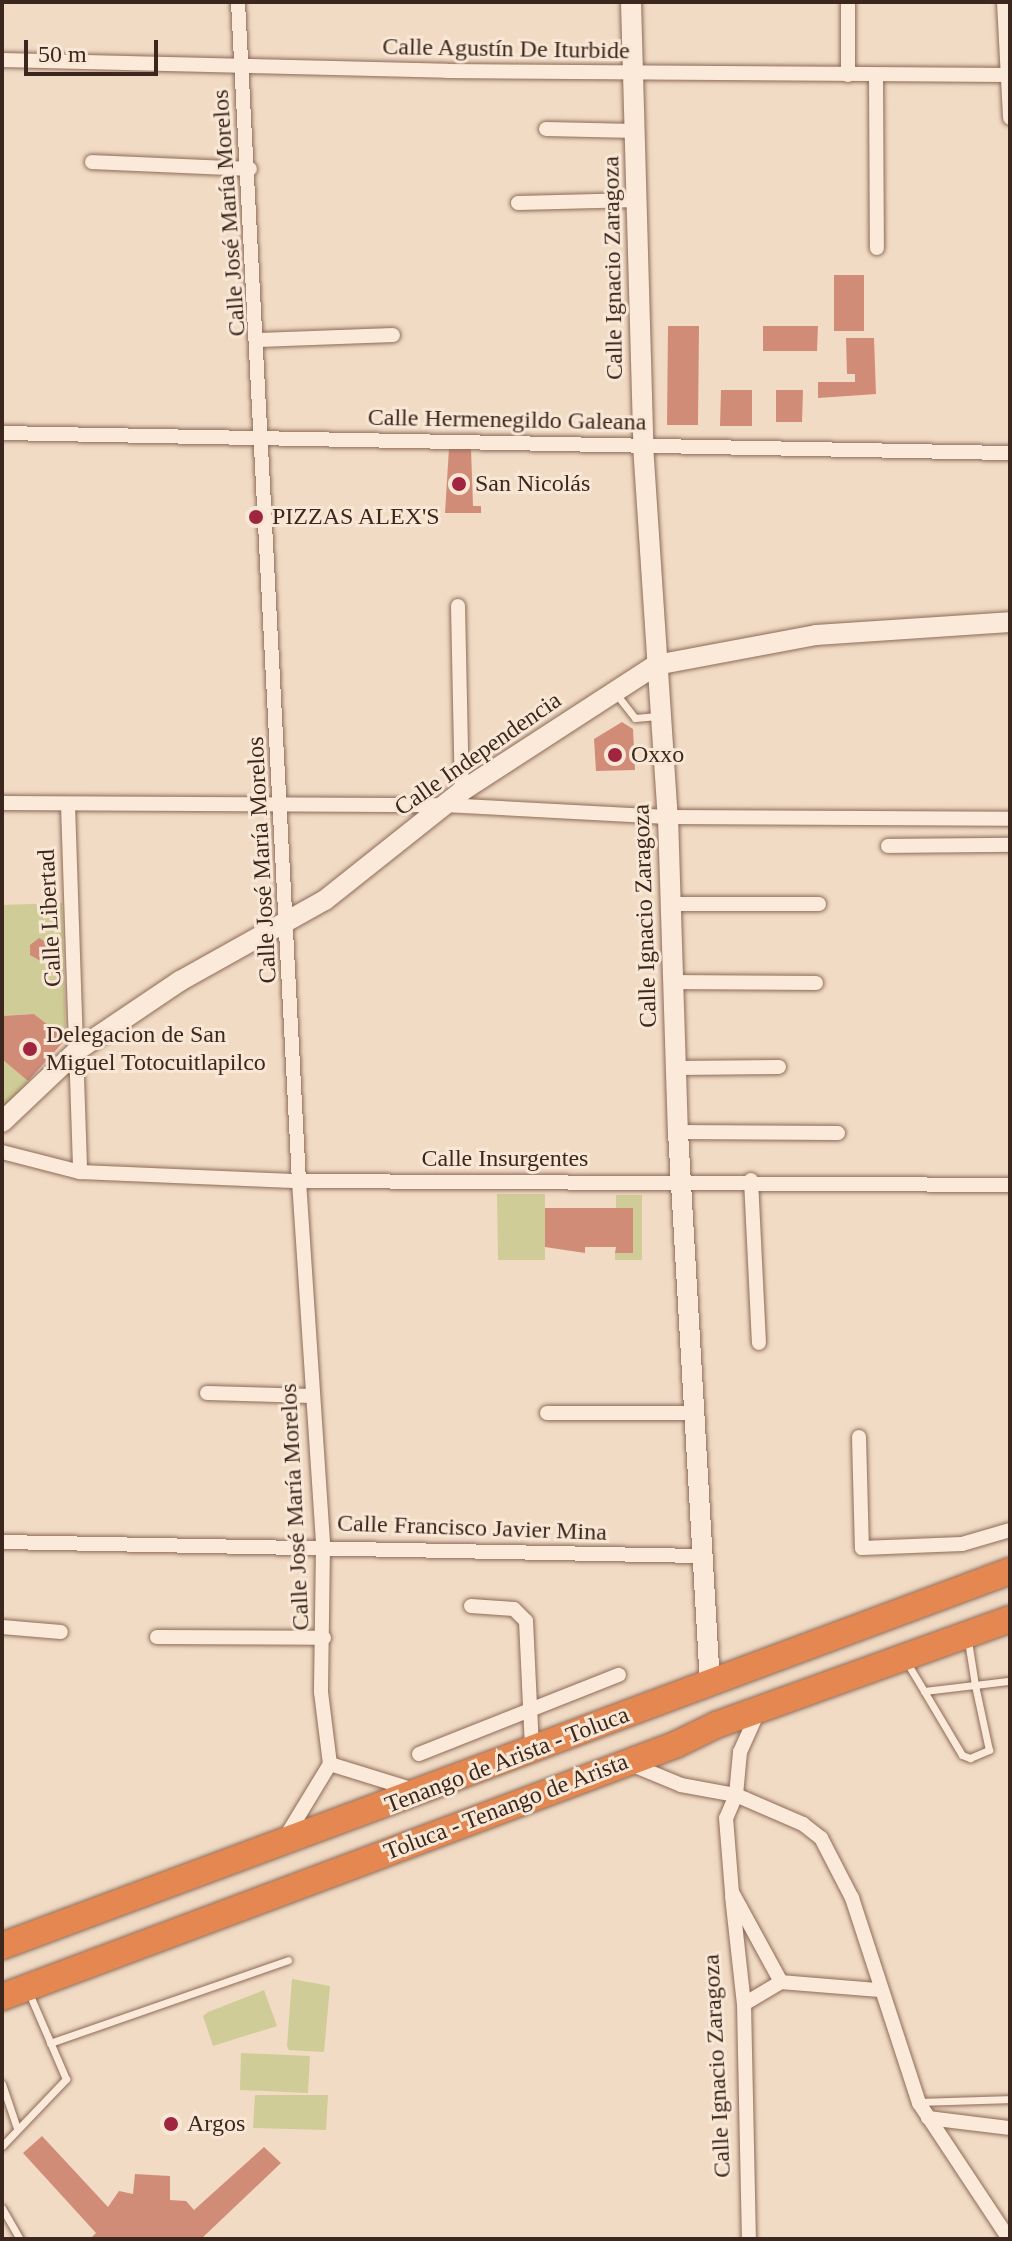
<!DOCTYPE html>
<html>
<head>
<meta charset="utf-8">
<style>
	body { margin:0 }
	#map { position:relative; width:1012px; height:2241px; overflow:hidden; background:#f1dbc5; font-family:Georgia,serif }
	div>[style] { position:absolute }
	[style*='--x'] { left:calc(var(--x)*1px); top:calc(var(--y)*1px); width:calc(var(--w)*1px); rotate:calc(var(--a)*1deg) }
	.green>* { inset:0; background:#d0cc97 }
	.building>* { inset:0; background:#d18c78 }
	.roads { filter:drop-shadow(0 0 2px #8d6b59) drop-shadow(0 0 2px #8d6b59) }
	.lane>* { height:7px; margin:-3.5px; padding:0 3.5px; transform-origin:3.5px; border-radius:3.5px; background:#fbead9 }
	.street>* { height:14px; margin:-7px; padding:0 7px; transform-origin:7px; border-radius:7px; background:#fbead9 }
	.secondary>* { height:20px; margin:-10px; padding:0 10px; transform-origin:10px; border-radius:10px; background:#fbead9 }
	.highway>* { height:26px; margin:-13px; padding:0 13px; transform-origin:13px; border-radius:13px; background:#e48751 }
	.dots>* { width:22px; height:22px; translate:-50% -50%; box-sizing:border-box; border:4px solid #f8e7d5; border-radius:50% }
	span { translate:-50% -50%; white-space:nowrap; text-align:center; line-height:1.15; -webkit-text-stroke:6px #f8e7d5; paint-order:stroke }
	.street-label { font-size:24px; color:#3c271e }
	.poi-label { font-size:24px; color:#3c271e }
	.left { translate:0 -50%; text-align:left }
	.frame { position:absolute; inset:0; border:4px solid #3c271e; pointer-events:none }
	.scale { position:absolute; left:24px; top:40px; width:134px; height:36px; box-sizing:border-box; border:4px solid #3c271e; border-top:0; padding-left:10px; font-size:24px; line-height:28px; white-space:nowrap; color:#3c271e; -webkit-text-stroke:6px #f8e7d5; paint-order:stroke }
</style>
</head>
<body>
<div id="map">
	<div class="green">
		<i style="clip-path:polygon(62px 903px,66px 1039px,34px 1014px,2px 1016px,2px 905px)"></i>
		<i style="clip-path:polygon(2px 1018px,3px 1060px,28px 1081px,2px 1113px)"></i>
		<i style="clip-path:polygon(497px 1194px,545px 1194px,545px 1260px,498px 1260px)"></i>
		<i style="clip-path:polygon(616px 1195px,642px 1195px,642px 1260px,615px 1260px,615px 1253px,633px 1252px,633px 1208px,616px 1208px)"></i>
		<i style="clip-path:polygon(292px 1979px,330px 1986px,324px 2052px,289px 2050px,287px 2046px)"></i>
		<i style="clip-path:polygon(264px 1990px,277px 2026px,213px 2046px,203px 2016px,208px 2012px)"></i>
		<i style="clip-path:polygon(241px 2053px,310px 2056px,308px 2093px,240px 2090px)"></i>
		<i style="clip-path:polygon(255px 2095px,328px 2095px,326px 2130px,253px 2128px)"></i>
	</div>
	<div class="building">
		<i style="clip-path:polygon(834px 275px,864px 275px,864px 331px,834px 331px)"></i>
		<i style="clip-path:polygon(668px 326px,699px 326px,698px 425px,667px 425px)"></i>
		<i style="clip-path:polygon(763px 326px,818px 326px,817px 351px,763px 351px)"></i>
		<i style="clip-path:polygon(846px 338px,874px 338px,876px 394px,818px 398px,818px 382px,855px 382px,855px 374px,847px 374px)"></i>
		<i style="clip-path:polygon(721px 390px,752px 390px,752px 426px,720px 426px)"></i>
		<i style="clip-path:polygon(776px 390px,803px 390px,802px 422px,776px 422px)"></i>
		<i style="clip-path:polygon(449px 448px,471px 449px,473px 506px,481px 506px,481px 513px,445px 513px)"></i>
		<i style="clip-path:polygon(622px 722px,633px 729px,635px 770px,596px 771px,594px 739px)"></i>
		<i style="clip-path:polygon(39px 938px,49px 944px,49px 955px,39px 960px,30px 955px,30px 945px)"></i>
		<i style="clip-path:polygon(34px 1014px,66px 1039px,28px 1081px,3px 1060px,2px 1016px)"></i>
		<i style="clip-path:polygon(545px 1208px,633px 1208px,633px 1253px,615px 1253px,616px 1247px,585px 1247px,585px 1253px,545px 1247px)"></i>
		<i style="clip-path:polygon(42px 2136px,108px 2207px,119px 2191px,133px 2194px,135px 2174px,170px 2176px,170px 2200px,186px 2201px,194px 2210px,264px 2147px,281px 2163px,201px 2239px,90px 2239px,96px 2233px,23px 2153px)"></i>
	</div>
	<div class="roads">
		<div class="lane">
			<i style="--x:617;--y:695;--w:29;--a:52"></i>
			<i style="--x:635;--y:718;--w:23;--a:-5"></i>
			<i style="--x:906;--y:1661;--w:35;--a:59"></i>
			<i style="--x:924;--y:1691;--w:51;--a:-6.7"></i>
			<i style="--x:975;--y:1685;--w:45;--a:-99"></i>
			<i style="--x:924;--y:1691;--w:74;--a:59.3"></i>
			<i style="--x:962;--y:1755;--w:9;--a:21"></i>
			<i style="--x:970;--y:1758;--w:21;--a:-23"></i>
			<i style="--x:989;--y:1750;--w:66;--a:-102.2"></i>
			<i style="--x:975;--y:1685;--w:35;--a:-7"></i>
			<i style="--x:50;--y:2043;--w:252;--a:-19.2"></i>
			<i style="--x:2;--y:2084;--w:46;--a:71.2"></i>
			<i style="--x:921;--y:2102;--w:89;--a:-1.9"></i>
			<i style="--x:2;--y:2146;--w:93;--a:-46.3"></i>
			<i style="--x:66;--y:2079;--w:94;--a:-113.3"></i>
			<i style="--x:2;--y:2208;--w:36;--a:60"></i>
		</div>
		<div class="street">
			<i style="--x:238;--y:2;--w:1181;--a:87.04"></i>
			<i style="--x:299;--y:1181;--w:366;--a:86.2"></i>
			<i style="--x:323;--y:1546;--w:146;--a:90.8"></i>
			<i style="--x:321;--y:1692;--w:73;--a:82.9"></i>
			<i style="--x:1004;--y:2;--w:116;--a:87"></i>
			<i style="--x:848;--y:4;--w:71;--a:90"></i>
			<i style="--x:2;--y:60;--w:445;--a:1.4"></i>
			<i style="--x:447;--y:71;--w:563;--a:0.41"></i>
			<i style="--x:876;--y:76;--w:172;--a:89.7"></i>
			<i style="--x:546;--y:129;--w:90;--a:1.3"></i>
			<i style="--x:92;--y:162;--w:158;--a:2.5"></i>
			<i style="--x:518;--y:203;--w:119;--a:-1.4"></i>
			<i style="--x:259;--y:340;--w:134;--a:-2.1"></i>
			<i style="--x:2;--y:433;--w:1008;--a:1.14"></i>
			<i style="--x:458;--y:606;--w:185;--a:88.8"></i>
			<i style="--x:2;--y:803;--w:442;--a:0.3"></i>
			<i style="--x:444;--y:805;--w:224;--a:3.1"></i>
			<i style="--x:668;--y:817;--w:342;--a:0.3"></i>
			<i style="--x:68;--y:805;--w:367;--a:88.1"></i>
			<i style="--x:888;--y:846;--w:122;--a:-0.5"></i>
			<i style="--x:672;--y:904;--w:147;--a:0"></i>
			<i style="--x:674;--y:982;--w:142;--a:0.4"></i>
			<i style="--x:677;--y:1068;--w:102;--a:-0.6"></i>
			<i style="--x:678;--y:1132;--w:160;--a:0.4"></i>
			<i style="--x:2;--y:1152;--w:81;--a:14.4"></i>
			<i style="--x:80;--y:1172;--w:219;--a:2.4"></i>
			<i style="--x:299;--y:1181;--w:711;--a:0.32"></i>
			<i style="--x:751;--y:1180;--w:163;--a:87.2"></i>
			<i style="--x:207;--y:1393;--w:106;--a:1.6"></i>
			<i style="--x:547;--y:1413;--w:145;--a:0"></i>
			<i style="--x:859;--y:1437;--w:111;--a:88.5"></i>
			<i style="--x:862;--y:1548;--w:100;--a:-2.3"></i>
			<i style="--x:962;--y:1544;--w:50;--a:-16.3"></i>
			<i style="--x:2;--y:1542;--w:699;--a:1.15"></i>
			<i style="--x:471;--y:1606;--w:43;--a:4"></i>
			<i style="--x:514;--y:1609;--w:17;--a:45"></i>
			<i style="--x:526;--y:1621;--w:129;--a:87.3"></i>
			<i style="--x:2;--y:1627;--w:59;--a:4.8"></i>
			<i style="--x:157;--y:1637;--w:167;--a:0.3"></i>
			<i style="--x:758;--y:1712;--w:44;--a:114.2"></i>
			<i style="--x:740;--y:1752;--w:43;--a:95.3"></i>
			<i style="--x:736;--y:1795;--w:25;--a:113"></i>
			<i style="--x:726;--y:1818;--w:74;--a:85.4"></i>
			<i style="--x:732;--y:1892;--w:102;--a:61.4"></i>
			<i style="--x:781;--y:1982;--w:98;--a:4.7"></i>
			<i style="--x:419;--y:1754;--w:215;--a:-21.6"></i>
			<i style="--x:628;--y:1763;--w:57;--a:22.5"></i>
			<i style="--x:681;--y:1785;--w:56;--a:10.3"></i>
			<i style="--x:736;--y:1795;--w:73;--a:23.4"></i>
			<i style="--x:803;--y:1824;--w:23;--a:38"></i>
			<i style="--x:821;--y:1838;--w:68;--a:62.7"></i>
			<i style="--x:852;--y:1898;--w:216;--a:71.9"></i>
			<i style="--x:919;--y:2103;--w:163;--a:56.5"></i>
			<i style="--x:330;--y:1764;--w:88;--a:17.2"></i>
			<i style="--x:285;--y:1838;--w:87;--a:-58.7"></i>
			<i style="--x:732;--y:1896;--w:109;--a:83.7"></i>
			<i style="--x:744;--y:2004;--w:235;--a:88.8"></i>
			<i style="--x:744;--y:2004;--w:43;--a:-30.7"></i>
			<i style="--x:928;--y:2118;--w:83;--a:7"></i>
		</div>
		<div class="secondary">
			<i style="--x:631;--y:2;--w:443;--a:88.4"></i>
			<i style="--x:643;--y:445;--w:373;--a:86.2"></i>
			<i style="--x:668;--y:817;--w:315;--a:88.2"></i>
			<i style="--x:678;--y:1132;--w:553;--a:86.68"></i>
			<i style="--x:2;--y:1122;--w:106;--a:-43.5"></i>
			<i style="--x:79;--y:1049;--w:122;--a:-34"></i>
			<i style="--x:180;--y:981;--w:166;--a:-29.2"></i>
			<i style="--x:325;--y:900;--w:175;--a:-38.5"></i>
			<i style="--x:462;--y:791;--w:231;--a:-33"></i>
			<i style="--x:656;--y:665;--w:163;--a:-10.6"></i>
			<i style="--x:816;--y:635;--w:194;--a:-3.8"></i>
		</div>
		<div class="highway">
			<i style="--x:2;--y:1946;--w:1075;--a:-20.41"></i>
			<i style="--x:2;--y:1997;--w:719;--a:-20.53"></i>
			<i style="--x:675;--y:1745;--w:46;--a:-26"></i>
			<i style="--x:716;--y:1725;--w:313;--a:-19.8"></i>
		</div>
	</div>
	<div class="dots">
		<i style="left:459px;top:484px;background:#9f263e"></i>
		<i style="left:256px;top:517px;background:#9f263e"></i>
		<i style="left:615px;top:755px;background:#9f263e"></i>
		<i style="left:30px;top:1049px;background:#9f263e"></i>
		<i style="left:171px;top:2124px;background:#9f263e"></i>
	</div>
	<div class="street-label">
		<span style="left:506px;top:49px;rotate:1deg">Calle Agustín De Iturbide</span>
		<span style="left:229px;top:213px;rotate:-94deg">Calle José María Morelos</span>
		<span style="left:613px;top:268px;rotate:-91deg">Calle Ignacio Zaragoza</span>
		<span style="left:507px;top:420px;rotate:1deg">Calle Hermenegildo Galeana</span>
		<span style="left:478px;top:754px;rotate:-35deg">Calle Independencia</span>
		<span style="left:262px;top:860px;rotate:-93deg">Calle José María Morelos</span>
		<span style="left:645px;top:916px;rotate:-92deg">Calle Ignacio Zaragoza</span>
		<span style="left:50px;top:918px;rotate:-93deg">Calle Libertad</span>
		<span style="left:505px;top:1159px">Calle Insurgentes</span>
		<span style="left:295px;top:1507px;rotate:-93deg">Calle José María Morelos</span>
		<span style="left:472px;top:1528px;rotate:2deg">Calle Francisco Javier Mina</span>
		<span style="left:507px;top:1760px;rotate:-21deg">Tenango de Arista - Toluca</span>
		<span style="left:506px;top:1807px;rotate:-21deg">Toluca - Tenango de Arista</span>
		<span style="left:717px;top:2066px;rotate:-93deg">Calle Ignacio Zaragoza</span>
	</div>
	<div class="poi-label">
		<span class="left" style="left:475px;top:484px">San Nicolás</span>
		<span class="left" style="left:272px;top:517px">PIZZAS ALEX'S</span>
		<span class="left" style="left:631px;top:755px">Oxxo</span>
		<span class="left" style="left:46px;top:1049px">Delegacion de San<br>Miguel Totocuitlapilco</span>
		<span class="left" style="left:187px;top:2124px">Argos</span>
	</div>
	<div class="frame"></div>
	<div class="scale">50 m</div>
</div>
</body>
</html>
